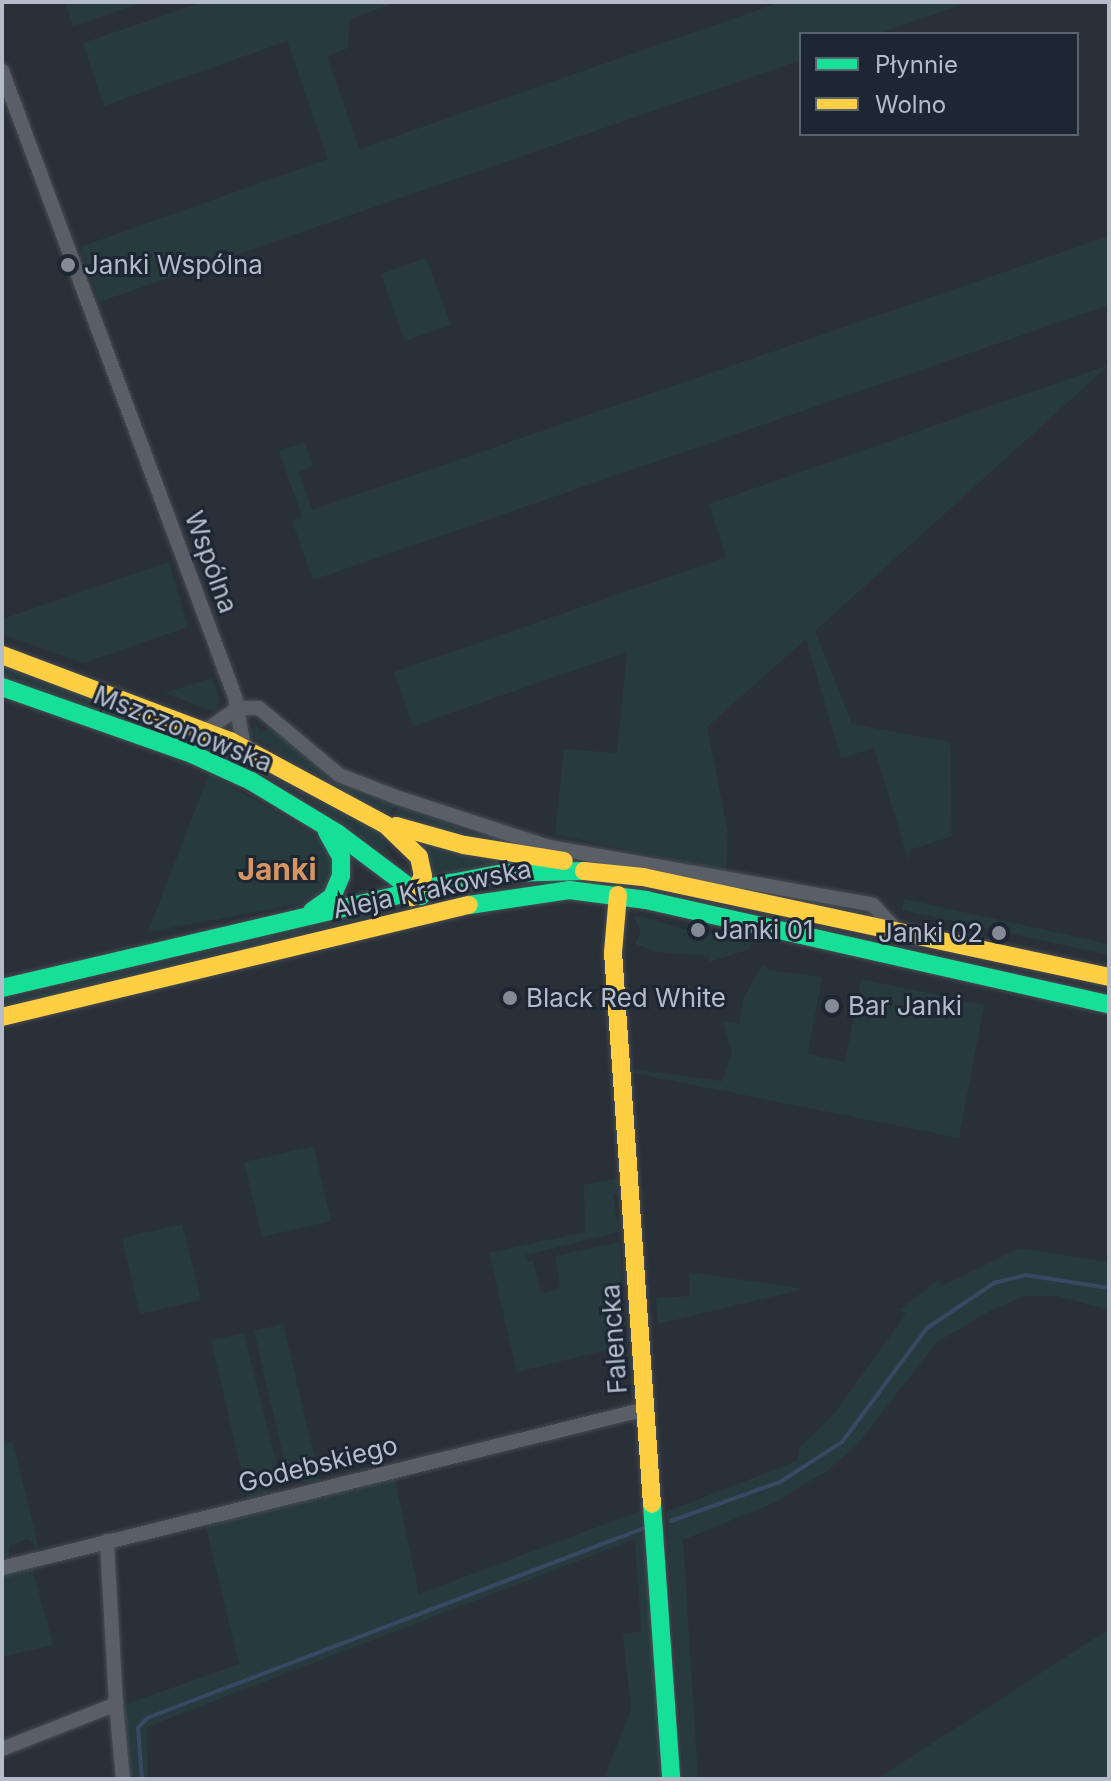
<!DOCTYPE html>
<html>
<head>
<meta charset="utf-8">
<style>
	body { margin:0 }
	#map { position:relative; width:1111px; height:1781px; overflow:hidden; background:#2a3038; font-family:Inter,sans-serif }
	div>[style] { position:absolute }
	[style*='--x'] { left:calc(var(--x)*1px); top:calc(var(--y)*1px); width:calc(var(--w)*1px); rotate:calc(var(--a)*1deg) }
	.green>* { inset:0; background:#273a3e }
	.stream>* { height:4px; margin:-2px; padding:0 2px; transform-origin:2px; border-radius:2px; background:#384963 }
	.roads { filter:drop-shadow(0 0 2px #484c53) drop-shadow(0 0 2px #484c53) }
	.street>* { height:14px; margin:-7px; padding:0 7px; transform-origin:7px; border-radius:7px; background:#5a5e66 }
	.fast>* { height:18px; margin:-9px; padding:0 9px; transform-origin:9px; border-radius:9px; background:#16e098 }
	.slow>* { height:18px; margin:-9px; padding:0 9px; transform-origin:9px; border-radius:9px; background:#ffcf43 }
	.dots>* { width:22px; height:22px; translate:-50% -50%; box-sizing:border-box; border:4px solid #1d2633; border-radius:50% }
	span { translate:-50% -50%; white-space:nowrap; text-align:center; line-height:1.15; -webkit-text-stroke:6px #1d2633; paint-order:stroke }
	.poi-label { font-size:26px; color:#b4bcc9 }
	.left { translate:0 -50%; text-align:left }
	.right { translate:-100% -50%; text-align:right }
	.street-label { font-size:26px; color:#b4bcc9 }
	.quarter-label { font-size:30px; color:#d59563; font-weight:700 }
	.frame { position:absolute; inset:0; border:4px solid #b4bcc9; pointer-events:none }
	.legend { position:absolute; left:799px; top:32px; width:280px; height:104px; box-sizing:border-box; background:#1d2633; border:2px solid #59626f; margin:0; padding:10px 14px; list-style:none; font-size:24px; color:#b4bcc9 }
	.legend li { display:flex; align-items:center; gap:16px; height:40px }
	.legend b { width:40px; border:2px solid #59626f }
</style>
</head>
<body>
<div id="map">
	<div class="green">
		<i style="clip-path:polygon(65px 2px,144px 2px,73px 26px)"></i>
		<i style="clip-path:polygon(203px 2px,397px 2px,350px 19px,348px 48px,327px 56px,359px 149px,781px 2px,970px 2px,877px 34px,801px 34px,801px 60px,99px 302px,80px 247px,328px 159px,287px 41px,104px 106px,83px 43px)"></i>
		<i style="clip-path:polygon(1109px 236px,1109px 305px,313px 580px,292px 521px,302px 517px,279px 451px,304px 442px,313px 466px,299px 472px,312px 510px)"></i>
		<i style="clip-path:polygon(426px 258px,451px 325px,405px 341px,381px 274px)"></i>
		<i style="clip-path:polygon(1109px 365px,815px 631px,852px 724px,950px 742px,952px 836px,910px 850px,909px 861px,874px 748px,841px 758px,806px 639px,707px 727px,728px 833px,726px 872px,555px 834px,564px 749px,617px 753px,627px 652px,413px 726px,394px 672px,726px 557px,709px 504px)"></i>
		<i style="clip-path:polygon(169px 562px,188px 627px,83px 663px,2px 634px,2px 619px)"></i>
		<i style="clip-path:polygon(2px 666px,213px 742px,379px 830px,391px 857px,299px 794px,235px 761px,2px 676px)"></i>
		<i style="clip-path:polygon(212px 678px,220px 700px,215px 712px,164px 693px)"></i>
		<i style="clip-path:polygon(257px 725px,261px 733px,271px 726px,338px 781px,394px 803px,392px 811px,385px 816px,355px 800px,253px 737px,248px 732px)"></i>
		<i style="clip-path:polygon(209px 774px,310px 831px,328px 845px,336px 868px,320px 900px,148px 932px)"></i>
		<i style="clip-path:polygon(399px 806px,505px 844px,505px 846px,393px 819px)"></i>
		<i style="clip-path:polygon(412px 836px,517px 859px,427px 878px)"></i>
		<i style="clip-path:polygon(904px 899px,1109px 944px,1109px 955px,902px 910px)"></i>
		<i style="clip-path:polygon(369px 913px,370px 917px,2px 1010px,2px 1001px)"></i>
		<i style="clip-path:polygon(640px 916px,693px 932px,747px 937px,752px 940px,750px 949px,709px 962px,709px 956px,657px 952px,635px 944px,641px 932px,634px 917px)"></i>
		<i style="clip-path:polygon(763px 964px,768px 970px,822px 977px,808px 1054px,845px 1062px,861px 979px,984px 1005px,959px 1138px,633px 1073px,632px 1069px,722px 1081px,732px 1052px,723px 1022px,739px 1024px,743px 999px)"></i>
		<i style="clip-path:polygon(314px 1146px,331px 1221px,262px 1237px,244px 1162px)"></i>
		<i style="clip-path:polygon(618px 1178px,619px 1192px,613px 1194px,619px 1232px,526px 1255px,528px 1262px,533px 1261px,541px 1293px,560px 1289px,555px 1256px,620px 1242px,627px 1345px,517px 1372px,489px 1253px,585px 1232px,584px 1185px)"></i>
		<i style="clip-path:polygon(182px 1224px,201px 1300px,140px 1314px,122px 1238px)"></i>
		<i style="clip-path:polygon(1019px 1248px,1109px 1262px,1109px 1310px,1057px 1296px,1024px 1296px,986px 1313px,936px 1343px,857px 1445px,828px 1470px,774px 1503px,683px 1540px,698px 1779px,684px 1779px,666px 1512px,797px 1461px,799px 1448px,833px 1415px,906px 1314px,899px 1310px,938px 1280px,942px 1286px)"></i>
		<i style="clip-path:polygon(689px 1272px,804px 1289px,658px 1324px,656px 1298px,690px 1296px)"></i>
		<i style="clip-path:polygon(283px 1324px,320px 1480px,307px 1483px,287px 1472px,254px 1331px)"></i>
		<i style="clip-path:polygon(244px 1333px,279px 1474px,266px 1494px,248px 1499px,211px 1340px)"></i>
		<i style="clip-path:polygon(13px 1442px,39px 1549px,28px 1539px,10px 1545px,7px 1563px,2px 1564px,2px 1445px)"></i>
		<i style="clip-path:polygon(394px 1475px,419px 1594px,640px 1511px,641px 1537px,648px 1536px,663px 1779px,604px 1779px,631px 1709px,623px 1634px,641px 1631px,635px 1539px,147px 1727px,148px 1779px,128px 1779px,121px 1706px,239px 1664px,205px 1523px)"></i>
		<i style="clip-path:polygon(32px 1567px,53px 1645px,2px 1657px,2px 1575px)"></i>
		<i style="clip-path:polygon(1109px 1629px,1109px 1779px,877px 1779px)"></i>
	</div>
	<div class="stream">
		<i style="--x:671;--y:1521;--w:116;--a:-19.7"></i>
		<i style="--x:780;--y:1482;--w:74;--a:-32.8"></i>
		<i style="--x:842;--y:1442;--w:142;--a:-53.3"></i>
		<i style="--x:927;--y:1328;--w:81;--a:-33.9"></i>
		<i style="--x:994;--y:1283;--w:32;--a:-14"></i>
		<i style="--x:1025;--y:1275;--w:85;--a:8.8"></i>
		<i style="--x:142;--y:1779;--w:51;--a:-94.5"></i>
		<i style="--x:138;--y:1728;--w:13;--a:-48"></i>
		<i style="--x:147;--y:1718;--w:532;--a:-20.92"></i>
	</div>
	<div class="roads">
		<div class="street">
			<i style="--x:2;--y:71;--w:668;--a:69.58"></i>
			<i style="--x:235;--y:697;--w:52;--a:80"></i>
			<i style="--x:238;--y:708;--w:21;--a:0"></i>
			<i style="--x:259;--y:708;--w:104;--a:39.9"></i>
			<i style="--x:339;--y:775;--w:64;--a:21"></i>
			<i style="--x:399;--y:798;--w:158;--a:18.1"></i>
			<i style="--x:549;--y:847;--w:329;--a:10.1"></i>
			<i style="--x:873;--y:905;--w:34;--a:47"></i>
			<i style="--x:205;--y:731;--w:40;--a:-34.9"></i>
			<i style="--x:2;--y:1568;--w:663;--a:-13.87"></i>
			<i style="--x:116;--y:1704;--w:75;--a:84.7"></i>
			<i style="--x:2;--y:1749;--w:123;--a:-21.5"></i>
			<i style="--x:116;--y:1704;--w:163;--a:-93.2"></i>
		</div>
		<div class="fast">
			<i style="--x:2;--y:687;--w:201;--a:19.4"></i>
			<i style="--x:192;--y:754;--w:65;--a:24.6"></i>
			<i style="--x:251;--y:781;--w:100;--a:31.2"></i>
			<i style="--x:337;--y:833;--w:105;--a:36.9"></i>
			<i style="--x:469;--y:905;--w:101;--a:-8.5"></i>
			<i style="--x:569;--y:890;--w:78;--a:7.4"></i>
			<i style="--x:646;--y:900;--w:475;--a:12.7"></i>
			<i style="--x:312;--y:911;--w:24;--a:-35"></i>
			<i style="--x:332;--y:897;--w:23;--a:-67"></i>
			<i style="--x:341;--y:876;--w:19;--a:-90"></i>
			<i style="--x:341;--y:857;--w:29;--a:-119"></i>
			<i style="--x:2;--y:988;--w:461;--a:-13.2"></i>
			<i style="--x:451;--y:883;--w:53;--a:-10.9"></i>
			<i style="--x:503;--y:873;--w:81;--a:-1.4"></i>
			<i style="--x:652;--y:1504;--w:276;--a:86"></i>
		</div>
		<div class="slow">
			<i style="--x:2;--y:655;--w:244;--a:20.7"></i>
			<i style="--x:230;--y:741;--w:177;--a:28.3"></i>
			<i style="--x:386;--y:825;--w:46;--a:44.1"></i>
			<i style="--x:419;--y:857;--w:19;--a:78"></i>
			<i style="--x:423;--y:876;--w:24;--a:118"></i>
			<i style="--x:396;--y:826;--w:71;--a:15.6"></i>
			<i style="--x:464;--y:845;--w:101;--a:9.1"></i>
			<i style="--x:584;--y:871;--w:59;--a:5.8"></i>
			<i style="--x:643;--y:877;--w:477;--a:12.1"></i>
			<i style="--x:618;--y:895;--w:57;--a:95"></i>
			<i style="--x:613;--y:952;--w:553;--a:85.96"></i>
			<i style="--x:2;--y:1017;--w:480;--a:-13.5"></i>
		</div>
	</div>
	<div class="dots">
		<i style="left:68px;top:265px;background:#848b96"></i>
		<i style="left:698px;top:930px;background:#848b96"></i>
		<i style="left:999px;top:933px;background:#848b96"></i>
		<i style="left:510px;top:998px;background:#848b96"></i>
		<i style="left:832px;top:1006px;background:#848b96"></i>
	</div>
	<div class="poi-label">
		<span class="left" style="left:84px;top:265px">Janki Wspólna</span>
		<span class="left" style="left:714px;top:930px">Janki 01</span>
		<span class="right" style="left:983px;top:933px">Janki 02</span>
		<span class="left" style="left:526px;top:998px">Black Red White</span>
		<span class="left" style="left:848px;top:1006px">Bar Janki</span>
	</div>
	<div class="street-label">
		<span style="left:211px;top:562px;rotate:70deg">Wspólna</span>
		<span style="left:183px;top:729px;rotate:22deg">Mszczonowska</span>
		<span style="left:432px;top:889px;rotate:-12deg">Aleja Krakowska</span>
		<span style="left:614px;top:1339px;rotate:-94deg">Falencka</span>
		<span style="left:318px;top:1464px;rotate:-14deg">Godebskiego</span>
	</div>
	<div class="quarter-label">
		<span style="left:277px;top:869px">Janki</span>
	</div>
	<div class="frame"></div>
	<ul class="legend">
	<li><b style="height:10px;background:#16e098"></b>Płynnie</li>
	<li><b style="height:10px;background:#ffcf43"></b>Wolno</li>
	</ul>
</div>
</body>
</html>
